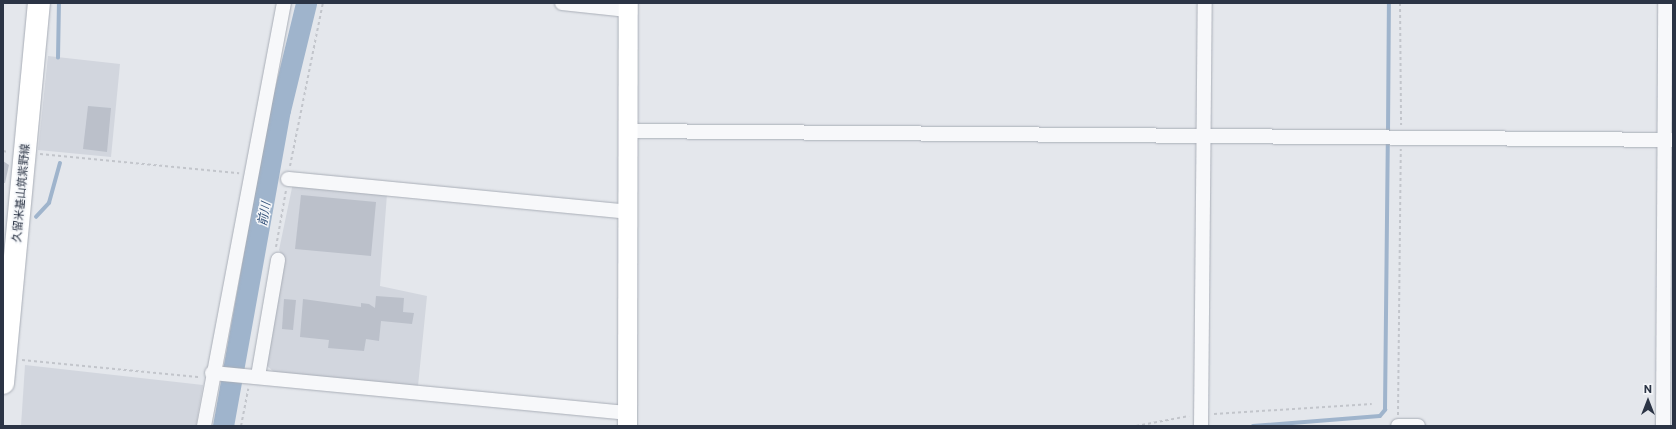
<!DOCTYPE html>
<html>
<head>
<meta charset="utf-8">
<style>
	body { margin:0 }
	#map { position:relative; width:1676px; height:429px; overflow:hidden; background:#e4e7ec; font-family:Commissioner,"Noto Sans JP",sans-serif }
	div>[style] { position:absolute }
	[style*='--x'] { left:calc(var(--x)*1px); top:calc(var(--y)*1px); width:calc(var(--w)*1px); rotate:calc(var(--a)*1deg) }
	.built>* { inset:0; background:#d2d6de }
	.stream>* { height:3.5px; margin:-1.75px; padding:0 1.75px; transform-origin:1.75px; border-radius:1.75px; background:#9fb4cc }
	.river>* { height:21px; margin:-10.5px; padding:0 10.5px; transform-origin:10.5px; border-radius:10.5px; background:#9fb4cc }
	.building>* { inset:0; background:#bbc0ca }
	.path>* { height:2px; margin-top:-1px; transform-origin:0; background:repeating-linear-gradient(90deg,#c2c5cb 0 3px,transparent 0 6px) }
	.roads { filter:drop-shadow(0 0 1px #a9aeb7) drop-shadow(0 0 1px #a9aeb7) }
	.street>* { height:14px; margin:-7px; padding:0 7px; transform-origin:7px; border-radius:7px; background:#f7f8fa }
	.secondary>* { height:19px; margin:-9.5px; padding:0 9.5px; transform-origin:9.5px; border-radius:9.5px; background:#fff }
	.primary>* { height:22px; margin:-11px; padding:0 11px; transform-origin:11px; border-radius:11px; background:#fff }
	span { translate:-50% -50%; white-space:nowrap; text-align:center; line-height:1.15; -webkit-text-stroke:3px #f4f6f9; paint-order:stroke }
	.street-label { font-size:11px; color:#2b3445 }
	.water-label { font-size:12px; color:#34527a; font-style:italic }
	.frame { position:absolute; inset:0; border:4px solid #2b3445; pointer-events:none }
	.north { position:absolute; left:1628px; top:381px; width:40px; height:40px; -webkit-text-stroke:3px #f4f6f9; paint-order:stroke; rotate:0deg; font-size:11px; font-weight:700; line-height:16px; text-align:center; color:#2b3445 }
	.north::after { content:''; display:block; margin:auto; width:14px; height:18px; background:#2b3445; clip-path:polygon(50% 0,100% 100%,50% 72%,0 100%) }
</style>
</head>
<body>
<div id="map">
	<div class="built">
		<i style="clip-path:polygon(48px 56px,120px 64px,111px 157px,38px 150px)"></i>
		<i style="clip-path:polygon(293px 183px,387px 194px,380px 286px,427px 296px,418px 386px,274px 372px,266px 365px,284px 258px,279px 250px)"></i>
		<i style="clip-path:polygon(25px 365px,203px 385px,196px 426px,21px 426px)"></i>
	</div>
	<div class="stream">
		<i style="--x:58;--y:58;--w:55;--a:-89"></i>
		<i style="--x:1388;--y:134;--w:131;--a:-89.6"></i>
		<i style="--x:36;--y:217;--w:19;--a:-47"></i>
		<i style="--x:49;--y:203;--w:41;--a:-74.6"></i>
		<i style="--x:1253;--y:426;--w:127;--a:-4.5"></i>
		<i style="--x:1380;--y:416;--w:8;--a:-50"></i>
		<i style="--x:1385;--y:410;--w:270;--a:-89.4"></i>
	</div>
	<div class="river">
		<i style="--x:223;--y:426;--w:321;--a:-79.8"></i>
		<i style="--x:280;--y:110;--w:110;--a:-76.3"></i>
	</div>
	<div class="building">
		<i style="clip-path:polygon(88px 106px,111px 108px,107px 152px,83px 149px)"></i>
		<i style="clip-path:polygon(3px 161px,9px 165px,5px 183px,3px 183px)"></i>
		<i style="clip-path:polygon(301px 195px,376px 202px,371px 256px,295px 249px)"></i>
		<i style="clip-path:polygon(376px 296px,404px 298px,403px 312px,414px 313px,412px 324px,381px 321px,379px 341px,366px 339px,364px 351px,328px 348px,329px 340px,300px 337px,303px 299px,361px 307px,361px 303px,369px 304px,375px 308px)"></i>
		<i style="clip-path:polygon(284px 299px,296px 300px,293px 330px,282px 329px)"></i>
	</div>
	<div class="path">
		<i style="--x:1400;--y:3;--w:122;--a:89.5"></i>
		<i style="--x:3;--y:151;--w:5;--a:11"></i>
		<i style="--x:40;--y:154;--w:200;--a:5.5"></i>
		<i style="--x:290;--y:166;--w:166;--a:-78.6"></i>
		<i style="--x:276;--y:247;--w:58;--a:-80"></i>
		<i style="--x:22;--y:360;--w:179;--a:5.5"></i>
		<i style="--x:1214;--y:414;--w:158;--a:-3.6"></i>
		<i style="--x:1398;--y:415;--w:266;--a:-89.4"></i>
		<i style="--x:241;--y:426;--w:38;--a:-79"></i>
		<i style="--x:1136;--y:426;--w:54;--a:-10.7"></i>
	</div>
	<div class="roads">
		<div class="street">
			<i style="--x:562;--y:3;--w:66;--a:6.1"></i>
			<i style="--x:628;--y:131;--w:1045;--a:0.49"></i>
			<i style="--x:288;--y:179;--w:342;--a:5.5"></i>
			<i style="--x:212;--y:373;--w:417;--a:5.5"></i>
			<i style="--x:258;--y:376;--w:118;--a:-80.2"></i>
			<i style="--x:204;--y:426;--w:430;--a:-79.3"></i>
			<i style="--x:1201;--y:426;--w:423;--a:-89.5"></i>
			<i style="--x:1398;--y:426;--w:20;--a:0"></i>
			<i style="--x:1663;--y:426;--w:423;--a:-89.7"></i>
		</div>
		<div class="secondary">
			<i style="--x:627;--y:426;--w:423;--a:-89.9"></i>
		</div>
		<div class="primary">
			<i style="--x:3;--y:383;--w:382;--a:-84.6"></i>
		</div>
	</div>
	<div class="street-label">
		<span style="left:21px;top:193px;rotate:-85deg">久留米基山筑紫野線</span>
	</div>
	<div class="water-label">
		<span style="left:264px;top:214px;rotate:-80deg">前川</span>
	</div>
	<div class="frame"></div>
	<div class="north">N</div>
</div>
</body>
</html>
